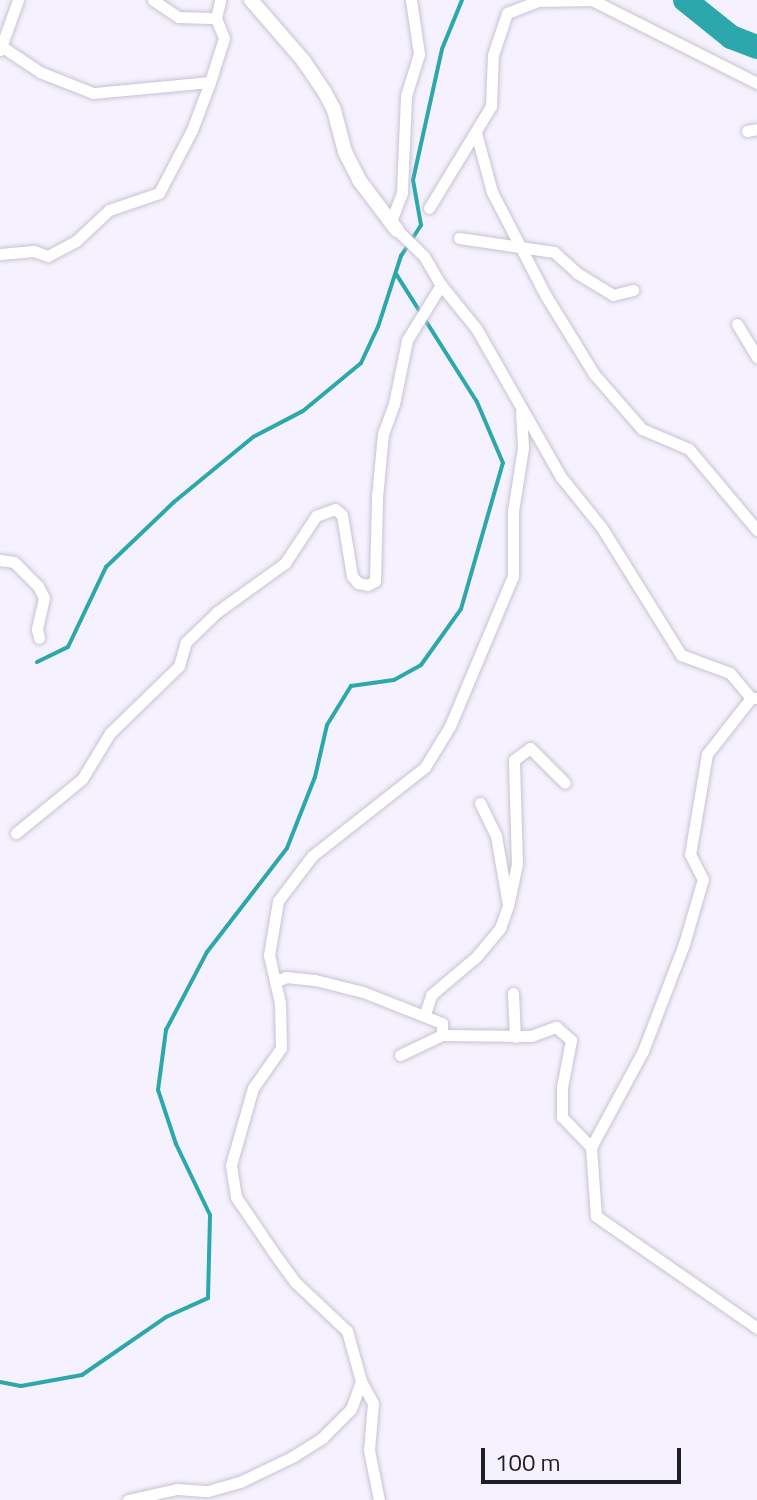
<!DOCTYPE html>
<html>
<head>
<meta charset="utf-8">
<style>
	body { margin:0 }
	#map { position:relative; width:757px; height:1500px; overflow:hidden; background:#f5f1fe; font-family:"Titillium Web",sans-serif }
	div>[style] { position:absolute }
	[style*='--x'] { left:calc(var(--x)*1px); top:calc(var(--y)*1px); width:calc(var(--w)*1px); rotate:calc(var(--a)*1deg) }
	.stream>* { height:4px; margin:-2px; padding:0 2px; transform-origin:2px; border-radius:2px; background:#2ca8ac }
	.river>* { height:24px; margin:-12px; padding:0 12px; transform-origin:12px; border-radius:12px; background:#2ca8ac }
	.roads { filter:drop-shadow(0 0 2px #c8c3d0) drop-shadow(0 0 2px #c8c3d0) }
	.minor>* { height:11px; margin:-5.5px; padding:0 5.5px; transform-origin:5.5px; border-radius:5.5px; background:#fff }
	.tertiary>* { height:14px; margin:-7px; padding:0 7px; transform-origin:7px; border-radius:7px; background:#fff }
	span { translate:-50% -50%; white-space:nowrap; text-align:center; line-height:1.15; -webkit-text-stroke:8px #f5f1fe; paint-order:stroke }
	.scale { position:absolute; left:481px; top:1448px; width:200px; height:36px; box-sizing:border-box; border:4px solid #1f1e22; border-top:0; padding-left:10px; font-size:24px; line-height:28px; white-space:nowrap; color:#1f1e22; -webkit-text-stroke:6px #f5f1fe; paint-order:stroke }
</style>
</head>
<body>
<div id="map">
	<div class="stream">
		<i style="--x:37;--y:662;--w:34;--a:-26"></i>
		<i style="--x:68;--y:647;--w:89;--a:-64.6"></i>
		<i style="--x:106;--y:567;--w:94;--a:-43.7"></i>
		<i style="--x:174;--y:502;--w:102;--a:-39.4"></i>
		<i style="--x:253;--y:437;--w:56;--a:-27.5"></i>
		<i style="--x:303;--y:411;--w:75;--a:-39.6"></i>
		<i style="--x:361;--y:363;--w:40;--a:-65"></i>
		<i style="--x:378;--y:327;--w:75;--a:-72.1"></i>
		<i style="--x:401;--y:256;--w:37;--a:-57"></i>
		<i style="--x:421;--y:225;--w:46;--a:-100.1"></i>
		<i style="--x:413;--y:180;--w:134;--a:-77.5"></i>
		<i style="--x:442;--y:49;--w:53;--a:-67.8"></i>
		<i style="--x:0;--y:1382;--w:21;--a:11"></i>
		<i style="--x:21;--y:1386;--w:62;--a:-10.2"></i>
		<i style="--x:82;--y:1375;--w:102;--a:-34.6"></i>
		<i style="--x:166;--y:1317;--w:46;--a:-24.3"></i>
		<i style="--x:208;--y:1298;--w:83;--a:-88.6"></i>
		<i style="--x:210;--y:1215;--w:79;--a:-115.6"></i>
		<i style="--x:176;--y:1144;--w:57;--a:-108.4"></i>
		<i style="--x:158;--y:1090;--w:61;--a:-82.4"></i>
		<i style="--x:166;--y:1030;--w:88;--a:-62.3"></i>
		<i style="--x:207;--y:952;--w:131;--a:-52.4"></i>
		<i style="--x:287;--y:848;--w:76;--a:-68.5"></i>
		<i style="--x:315;--y:777;--w:53;--a:-77"></i>
		<i style="--x:327;--y:725;--w:46;--a:-58.4"></i>
		<i style="--x:351;--y:686;--w:43;--a:-7.9"></i>
		<i style="--x:394;--y:680;--w:31;--a:-29"></i>
		<i style="--x:421;--y:665;--w:69;--a:-54.5"></i>
		<i style="--x:461;--y:609;--w:152;--a:-74"></i>
		<i style="--x:503;--y:463;--w:66;--a:-113.1"></i>
		<i style="--x:477;--y:402;--w:151;--a:-122.3"></i>
	</div>
	<div class="river">
		<i style="--x:685;--y:0;--w:59;--a:38.8"></i>
		<i style="--x:731;--y:37;--w:28;--a:21"></i>
	</div>
	<div class="roads">
		<div class="minor">
			<i style="--x:153;--y:0;--w:30;--a:34"></i>
			<i style="--x:178;--y:17;--w:38;--a:2"></i>
			<i style="--x:216;--y:18;--w:18;--a:-77"></i>
			<i style="--x:592;--y:0;--w:185;--a:26.7"></i>
			<i style="--x:0;--y:50;--w:53;--a:-70.2"></i>
			<i style="--x:210;--y:82;--w:46;--a:-72.3"></i>
			<i style="--x:224;--y:38;--w:22;--a:-112"></i>
			<i style="--x:747;--y:131;--w:10;--a:-11"></i>
			<i style="--x:476;--y:133;--w:61;--a:74.8"></i>
			<i style="--x:492;--y:192;--w:117;--a:62.6"></i>
			<i style="--x:546;--y:296;--w:92;--a:58.4"></i>
			<i style="--x:594;--y:374;--w:73;--a:48.9"></i>
			<i style="--x:642;--y:429;--w:51;--a:23.1"></i>
			<i style="--x:689;--y:449;--w:106;--a:50"></i>
			<i style="--x:429;--y:208;--w:119;--a:-58.7"></i>
			<i style="--x:491;--y:106;--w:51;--a:-87.8"></i>
			<i style="--x:493;--y:55;--w:44;--a:-71.6"></i>
			<i style="--x:507;--y:13;--w:33;--a:-21"></i>
			<i style="--x:538;--y:1;--w:52;--a:-1.1"></i>
			<i style="--x:390;--y:224;--w:34;--a:-69"></i>
			<i style="--x:402;--y:192;--w:96;--a:-87.6"></i>
			<i style="--x:406;--y:96;--w:44;--a:-72.8"></i>
			<i style="--x:419;--y:54;--w:55;--a:-98.4"></i>
			<i style="--x:397;--y:230;--w:37;--a:44"></i>
			<i style="--x:424;--y:256;--w:34;--a:60"></i>
			<i style="--x:441;--y:285;--w:55;--a:50.9"></i>
			<i style="--x:476;--y:328;--w:172;--a:60.3"></i>
			<i style="--x:561;--y:477;--w:65;--a:51.2"></i>
			<i style="--x:602;--y:528;--w:150;--a:58.1"></i>
			<i style="--x:681;--y:655;--w:52;--a:20.2"></i>
			<i style="--x:730;--y:673;--w:33;--a:50"></i>
			<i style="--x:751;--y:698;--w:5;--a:0"></i>
			<i style="--x:459;--y:238;--w:96;--a:8.4"></i>
			<i style="--x:554;--y:252;--w:31;--a:42"></i>
			<i style="--x:577;--y:273;--w:42;--a:31.4"></i>
			<i style="--x:613;--y:295;--w:21;--a:-14"></i>
			<i style="--x:0;--y:254;--w:34;--a:-5"></i>
			<i style="--x:34;--y:251;--w:15;--a:20"></i>
			<i style="--x:48;--y:256;--w:32;--a:-28"></i>
			<i style="--x:76;--y:241;--w:45;--a:-43.2"></i>
			<i style="--x:109;--y:210;--w:53;--a:-18.8"></i>
			<i style="--x:159;--y:193;--w:71;--a:-62.4"></i>
			<i style="--x:192;--y:130;--w:51;--a:-69.4"></i>
			<i style="--x:210;--y:82;--w:118;--a:174.6"></i>
			<i style="--x:93;--y:93;--w:57;--a:-158.4"></i>
			<i style="--x:40;--y:72;--w:47;--a:-146.3"></i>
			<i style="--x:737;--y:324;--w:39;--a:59"></i>
			<i style="--x:0;--y:560;--w:14;--a:8"></i>
			<i style="--x:14;--y:562;--w:34;--a:45"></i>
			<i style="--x:38;--y:586;--w:13;--a:63"></i>
			<i style="--x:44;--y:598;--w:32;--a:103"></i>
			<i style="--x:37;--y:629;--w:9;--a:77"></i>
			<i style="--x:751;--y:698;--w:71;--a:128.2"></i>
			<i style="--x:707;--y:754;--w:101;--a:99.6"></i>
			<i style="--x:690;--y:854;--w:28;--a:63"></i>
			<i style="--x:703;--y:879;--w:68;--a:106.3"></i>
			<i style="--x:684;--y:944;--w:115;--a:111"></i>
			<i style="--x:643;--y:1051;--w:109;--a:118.4"></i>
			<i style="--x:591;--y:1147;--w:69;--a:85.9"></i>
			<i style="--x:596;--y:1216;--w:196;--a:34.8"></i>
			<i style="--x:480;--y:803;--w:37;--a:64"></i>
			<i style="--x:496;--y:836;--w:70;--a:80.1"></i>
			<i style="--x:16;--y:833;--w:85;--a:-39.3"></i>
			<i style="--x:82;--y:779;--w:54;--a:-58.7"></i>
			<i style="--x:110;--y:733;--w:96;--a:-44.2"></i>
			<i style="--x:179;--y:666;--w:25;--a:-74"></i>
			<i style="--x:186;--y:642;--w:43;--a:-44.1"></i>
			<i style="--x:217;--y:612;--w:84;--a:-35.8"></i>
			<i style="--x:285;--y:563;--w:56;--a:-56.6"></i>
			<i style="--x:316;--y:516;--w:20;--a:-20"></i>
			<i style="--x:335;--y:509;--w:9;--a:41"></i>
			<i style="--x:342;--y:515;--w:62;--a:80.7"></i>
			<i style="--x:352;--y:576;--w:9;--a:49"></i>
			<i style="--x:358;--y:583;--w:10;--a:11"></i>
			<i style="--x:368;--y:585;--w:8;--a:-30"></i>
			<i style="--x:375;--y:581;--w:84;--a:-88.6"></i>
			<i style="--x:377;--y:497;--w:63;--a:-84.6"></i>
			<i style="--x:383;--y:434;--w:32;--a:-70"></i>
			<i style="--x:394;--y:404;--w:65;--a:-78.5"></i>
			<i style="--x:407;--y:340;--w:65;--a:-58.3"></i>
			<i style="--x:275;--y:982;--w:12;--a:-24"></i>
			<i style="--x:286;--y:977;--w:29;--a:6"></i>
			<i style="--x:315;--y:980;--w:49;--a:14"></i>
			<i style="--x:363;--y:992;--w:85;--a:21.4"></i>
			<i style="--x:442;--y:1023;--w:12;--a:90"></i>
			<i style="--x:513;--y:993;--w:44;--a:87.4"></i>
			<i style="--x:425;--y:1014;--w:20;--a:-72"></i>
			<i style="--x:431;--y:995;--w:59;--a:-40.2"></i>
			<i style="--x:476;--y:957;--w:38;--a:-50"></i>
			<i style="--x:500;--y:928;--w:23;--a:-70"></i>
			<i style="--x:508;--y:906;--w:43;--a:-77.9"></i>
			<i style="--x:517;--y:864;--w:104;--a:-91.7"></i>
			<i style="--x:514;--y:760;--w:20;--a:-37"></i>
			<i style="--x:530;--y:748;--w:49;--a:45"></i>
			<i style="--x:400;--y:1055;--w:47;--a:-25.5"></i>
			<i style="--x:442;--y:1035;--w:89;--a:0.6"></i>
			<i style="--x:531;--y:1036;--w:27;--a:-20"></i>
			<i style="--x:556;--y:1027;--w:20;--a:41"></i>
			<i style="--x:571;--y:1040;--w:48;--a:100.8"></i>
			<i style="--x:562;--y:1087;--w:30;--a:90"></i>
			<i style="--x:562;--y:1117;--w:42;--a:46"></i>
			<i style="--x:128;--y:1500;--w:50;--a:-12.7"></i>
			<i style="--x:177;--y:1489;--w:31;--a:4"></i>
			<i style="--x:208;--y:1491;--w:33;--a:-16"></i>
			<i style="--x:240;--y:1482;--w:58;--a:-25.7"></i>
			<i style="--x:292;--y:1457;--w:36;--a:-32"></i>
			<i style="--x:322;--y:1438;--w:41;--a:-45"></i>
			<i style="--x:351;--y:1409;--w:30;--a:-70"></i>
			<i style="--x:379;--y:1500;--w:51;--a:-101.3"></i>
			<i style="--x:369;--y:1450;--w:47;--a:-85.1"></i>
			<i style="--x:373;--y:1403;--w:25;--a:-119"></i>
			<i style="--x:361;--y:1381;--w:52;--a:-105.6"></i>
			<i style="--x:347;--y:1331;--w:71;--a:-136.7"></i>
			<i style="--x:295;--y:1282;--w:39;--a:-126"></i>
			<i style="--x:272;--y:1250;--w:64;--a:-124.2"></i>
			<i style="--x:236;--y:1197;--w:32;--a:-99"></i>
			<i style="--x:231;--y:1165;--w:80;--a:-74.1"></i>
			<i style="--x:253;--y:1088;--w:49;--a:-55"></i>
			<i style="--x:281;--y:1048;--w:45;--a:-91.3"></i>
			<i style="--x:280;--y:1003;--w:49;--a:-102.9"></i>
			<i style="--x:269;--y:955;--w:55;--a:-80.5"></i>
			<i style="--x:278;--y:901;--w:56;--a:-52.9"></i>
			<i style="--x:312;--y:856;--w:144;--a:-38.2"></i>
			<i style="--x:425;--y:767;--w:48;--a:-58.6"></i>
			<i style="--x:450;--y:726;--w:163;--a:-67.2"></i>
			<i style="--x:513;--y:576;--w:65;--a:-90"></i>
			<i style="--x:513;--y:511;--w:64;--a:-81"></i>
			<i style="--x:523;--y:448;--w:36;--a:-93"></i>
		</div>
		<div class="tertiary">
			<i style="--x:251;--y:0;--w:79;--a:49.1"></i>
			<i style="--x:303;--y:60;--w:37;--a:56"></i>
			<i style="--x:324;--y:91;--w:21;--a:62"></i>
			<i style="--x:334;--y:110;--w:43;--a:75.3"></i>
			<i style="--x:345;--y:152;--w:31;--a:63"></i>
			<i style="--x:359;--y:180;--w:63;--a:52.8"></i>
		</div>
	</div>
	<div class="scale">100 m</div>
</div>
</body>
</html>
